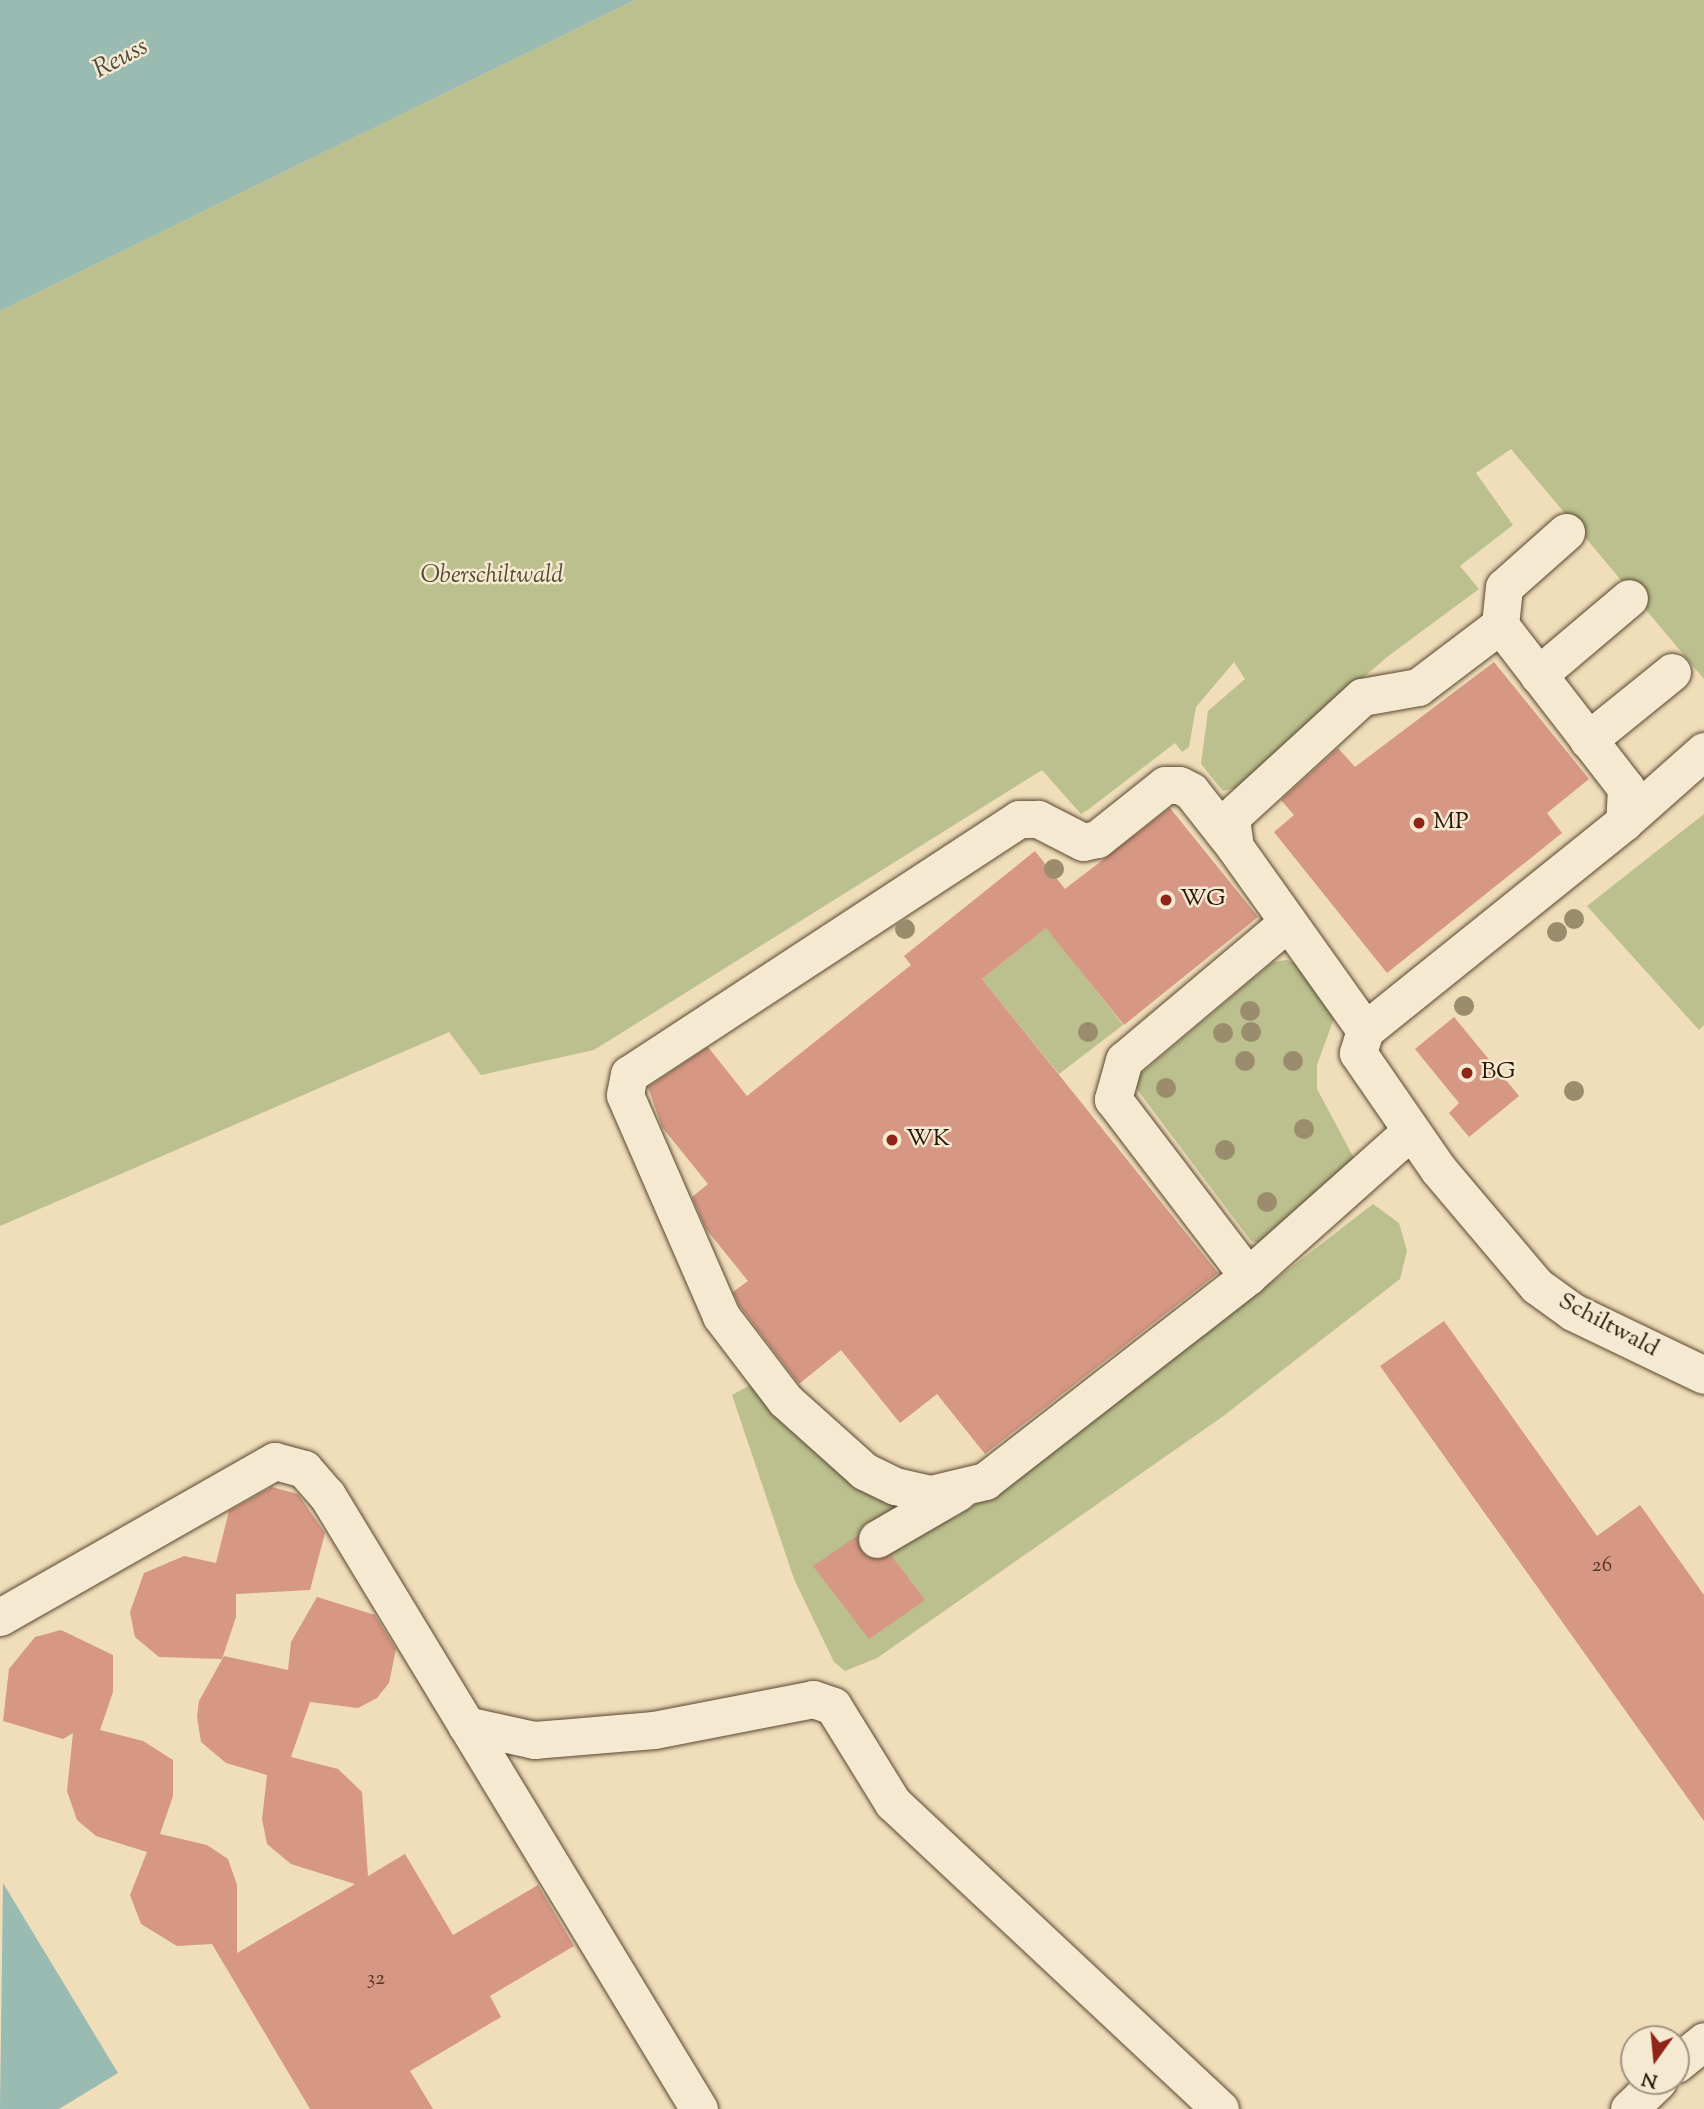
<!DOCTYPE html>
<html>
<head>
<meta charset="utf-8">
<style>
	body { margin:0 }
	#map { position:relative; width:1704px; height:2109px; overflow:hidden; background:#f0ddb9; font-family:"Sorts Mill Goudy",serif }
	div>[style] { position:absolute }
	[style*='--x'] { left:calc(var(--x)*1px); top:calc(var(--y)*1px); width:calc(var(--w)*1px); rotate:calc(var(--a)*1deg) }
	.green>* { inset:0; background:#bbc08e }
	.water>* { inset:0; background:#9abbb1 }
	.building>* { inset:0; background:#d69784 }
	.roads { filter:drop-shadow(0 0 2px #594833) drop-shadow(0 0 2px #594833) }
	.minor>* { height:37px; margin:-18.5px; padding:0 18.5px; transform-origin:18.5px; border-radius:18.5px; background:#f5e9d2 }
	.trees>* { width:20px; height:20px; margin:-10px; border-radius:50%; background:#9a8c6d }
	.dots>* { width:19px; height:19px; translate:-50% -50%; box-sizing:border-box; border:4px solid #f5e9d2; border-radius:50% }
	span { translate:-50% -50%; white-space:nowrap; text-align:center; line-height:1.15; -webkit-text-stroke:5px #f5e9d2; paint-order:stroke }
	.number-label { font-size:21px; color:#533626 }
	.number-label span { -webkit-text-stroke-width:0 }
	.park-label { font-size:24px; color:#53492f; font-style:italic }
	.poi-label { font-size:24px; color:#271606 }
	.left { translate:0 -50%; text-align:left }
	.street-label { font-size:24px; color:#271606 }
	.water-label { font-size:26px; color:#4f5042; font-style:italic }
	.north { position:absolute; left:1620px; top:2025px; width:70px; height:70px; box-sizing:border-box; background:#f5e9d2; border:2px solid #a39580; border-radius:50%; rotate:195deg; font-size:19px; font-weight:700; line-height:28px; text-align:center; color:#271606 }
	.north::after { content:''; display:block; margin:auto; width:24px; height:32px; background:#8f2418; clip-path:polygon(50% 0,100% 100%,50% 72%,0 100%) }
</style>
</head>
<body>
<div id="map">
	<div class="green">
		<i style="clip-path:polygon(635px 0,1704px 0,1704px 679px,1511px 449px,1476px 473px,1513px 525px,1460px 566px,1479px 589px,1387px 657px,1236px 788px,1223px 791px,1201px 764px,1208px 711px,1245px 679px,1234px 662px,1196px 707px,1189px 747px,1182px 752px,1175px 743px,1089px 809px,1081px 814px,1042px 770px,594px 1050px,481px 1075px,449px 1032px,0 1226px,0 311px)"></i>
		<i style="clip-path:polygon(1704px 814px,1704px 1025px,1699px 1030px,1587px 906px)"></i>
		<i style="clip-path:polygon(1073px 882px,1104px 921px,1066px 952px,1123px 1025px,1059px 1074px,982px 979px,1076px 904px,1067px 891px)"></i>
		<i style="clip-path:polygon(1287px 960px,1303px 967px,1337px 1010px,1317px 1065px,1317px 1089px,1355px 1160px,1263px 1244px,1251px 1241px,1136px 1088px,1138px 1076px,1273px 962px)"></i>
		<i style="clip-path:polygon(1373px 1204px,1399px 1223px,1407px 1251px,1400px 1279px,1222px 1417px,877px 1658px,845px 1671px,834px 1662px,794px 1579px,732px 1395px,752px 1384px,900px 1504px,887px 1549px,959px 1515px,1051px 1453px)"></i>
	</div>
	<div class="water">
		<i style="clip-path:polygon(0 0,635px 0,0 311px)"></i>
		<i style="clip-path:polygon(3px 1883px,118px 2073px,59px 2109px,0 2109px)"></i>
	</div>
	<div class="building">
		<i style="clip-path:polygon(1494px 662px,1589px 779px,1547px 813px,1562px 833px,1387px 973px,1274px 832px,1294px 815px,1281px 800px,1338px 748px,1355px 767px)"></i>
		<i style="clip-path:polygon(1170px 808px,1258px 917px,1124px 1025px,1046px 928px,982px 979px,1218px 1273px,985px 1454px,937px 1394px,900px 1423px,841px 1350px,799px 1384px,739px 1305px,733px 1292px,748px 1281px,706px 1229px,692px 1197px,708px 1184px,662px 1127px,648px 1087px,708px 1047px,747px 1096px,911px 965px,904px 956px,1035px 851px,1065px 889px)"></i>
		<i style="clip-path:polygon(1454px 1017px,1519px 1096px,1469px 1137px,1449px 1113px,1459px 1103px,1415px 1049px)"></i>
		<i style="clip-path:polygon(1444px 1321px,1597px 1536px,1640px 1505px,1704px 1595px,1704px 1821px,1380px 1366px)"></i>
		<i style="clip-path:polygon(272px 1487px,298px 1494px,325px 1533px,310px 1590px,236px 1594px,236px 1617px,222px 1659px,159px 1657px,135px 1637px,130px 1612px,144px 1573px,184px 1556px,216px 1563px,229px 1511px)"></i>
		<i style="clip-path:polygon(857px 1536px,867px 1557px,891px 1555px,925px 1600px,869px 1639px,813px 1566px)"></i>
		<i style="clip-path:polygon(317px 1597px,375px 1615px,396px 1649px,389px 1683px,377px 1698px,358px 1708px,310px 1702px,291px 1757px,338px 1769px,362px 1792px,368px 1876px,405px 1854px,453px 1935px,538px 1885px,574px 1946px,490px 1996px,501px 2017px,410px 2071px,433px 2109px,310px 2109px,212px 1944px,177px 1946px,141px 1924px,130px 1895px,147px 1852px,96px 1836px,77px 1820px,67px 1791px,73px 1733px,63px 1739px,3px 1721px,9px 1669px,35px 1637px,61px 1630px,113px 1655px,113px 1692px,100px 1730px,143px 1741px,173px 1760px,173px 1796px,160px 1834px,207px 1845px,228px 1859px,237px 1885px,237px 1953px,355px 1884px,291px 1864px,267px 1844px,262px 1819px,267px 1775px,226px 1763px,201px 1742px,197px 1717px,199px 1701px,224px 1656px,288px 1670px,291px 1642px)"></i>
	</div>
	<div class="roads">
		<div class="minor">
			<i style="--x:1500;--y:625;--w:38;--a:-84"></i>
			<i style="--x:1504;--y:587;--w:83;--a:-41.6"></i>
			<i style="--x:1538;--y:675;--w:119;--a:-40.2"></i>
			<i style="--x:1588;--y:740;--w:108;--a:-39"></i>
			<i style="--x:1624;--y:822;--w:107;--a:-41.6"></i>
			<i style="--x:1235;--y:847;--w:71;--a:-128.2"></i>
			<i style="--x:1191;--y:791;--w:13;--a:-153"></i>
			<i style="--x:1179;--y:785;--w:14;--a:180"></i>
			<i style="--x:1165;--y:785;--w:87;--a:141.5"></i>
			<i style="--x:1097;--y:839;--w:14;--a:168"></i>
			<i style="--x:1083;--y:842;--w:51;--a:-152.9"></i>
			<i style="--x:1038;--y:819;--w:19;--a:180"></i>
			<i style="--x:1019;--y:819;--w:466;--a:146.8"></i>
			<i style="--x:629;--y:1074;--w:21;--a:101"></i>
			<i style="--x:625;--y:1095;--w:241;--a:66.5"></i>
			<i style="--x:721;--y:1316;--w:106;--a:52.7"></i>
			<i style="--x:785;--y:1400;--w:106;--a:41.9"></i>
			<i style="--x:864;--y:1471;--w:34;--a:26"></i>
			<i style="--x:895;--y:1486;--w:37;--a:13"></i>
			<i style="--x:931;--y:1494;--w:56;--a:-13.5"></i>
			<i style="--x:985;--y:1481;--w:333;--a:-37.9"></i>
			<i style="--x:1288;--y:922;--w:214;--a:139.9"></i>
			<i style="--x:1124;--y:1060;--w:41;--a:105.8"></i>
			<i style="--x:1113;--y:1099;--w:223;--a:52.7"></i>
			<i style="--x:1248;--y:1276;--w:218;--a:-41.7"></i>
			<i style="--x:1365;--y:1030;--w:224;--a:-125.4"></i>
			<i style="--x:1235;--y:847;--w:30;--a:-98"></i>
			<i style="--x:1231;--y:817;--w:178;--a:-42.5"></i>
			<i style="--x:1362;--y:697;--w:57;--a:-10.1"></i>
			<i style="--x:1418;--y:687;--w:103;--a:-37.1"></i>
			<i style="--x:1500;--y:625;--w:206;--a:52.3"></i>
			<i style="--x:1626;--y:788;--w:34;--a:93"></i>
			<i style="--x:1624;--y:822;--w:332;--a:141.2"></i>
			<i style="--x:1365;--y:1030;--w:24;--a:107"></i>
			<i style="--x:1358;--y:1053;--w:141;--a:55.4"></i>
			<i style="--x:1438;--y:1169;--w:153;--a:49.8"></i>
			<i style="--x:1537;--y:1286;--w:44;--a:35.8"></i>
			<i style="--x:1573;--y:1312;--w:145;--a:25.7"></i>
			<i style="--x:877;--y:1539;--w:94;--a:-30.1"></i>
			<i style="--x:0;--y:1617;--w:316;--a:-29.6"></i>
			<i style="--x:275;--y:1461;--w:30;--a:15"></i>
			<i style="--x:304;--y:1469;--w:35;--a:49"></i>
			<i style="--x:327;--y:1495;--w:718;--a:58.79"></i>
			<i style="--x:466;--y:1725;--w:70;--a:12.4"></i>
			<i style="--x:534;--y:1740;--w:120;--a:-4.8"></i>
			<i style="--x:654;--y:1730;--w:162;--a:-11"></i>
			<i style="--x:813;--y:1699;--w:21;--a:19"></i>
			<i style="--x:833;--y:1706;--w:114;--a:58.3"></i>
			<i style="--x:893;--y:1803;--w:448;--a:43.1"></i>
			<i style="--x:1676;--y:2064;--w:36;--a:-39"></i>
			<i style="--x:1629;--y:2109;--w:40;--a:-44"></i>
		</div>
	</div>
	<div class="trees">
		<i style="left:1054px;top:869px"></i>
		<i style="left:1574px;top:919px"></i>
		<i style="left:905px;top:929px"></i>
		<i style="left:1557px;top:932px"></i>
		<i style="left:1464px;top:1006px"></i>
		<i style="left:1250px;top:1011px"></i>
		<i style="left:1088px;top:1032px"></i>
		<i style="left:1251px;top:1032px"></i>
		<i style="left:1223px;top:1033px"></i>
		<i style="left:1245px;top:1061px"></i>
		<i style="left:1293px;top:1061px"></i>
		<i style="left:1166px;top:1088px"></i>
		<i style="left:1574px;top:1091px"></i>
		<i style="left:1304px;top:1129px"></i>
		<i style="left:1225px;top:1150px"></i>
		<i style="left:1267px;top:1202px"></i>
	</div>
	<div class="dots">
		<i style="left:1419px;top:823px;background:#8f2418"></i>
		<i style="left:1166px;top:900px;background:#8f2418"></i>
		<i style="left:1467px;top:1073px;background:#8f2418"></i>
		<i style="left:892px;top:1140px;background:#8f2418"></i>
	</div>
	<div class="number-label">
		<span style="left:1602px;top:1566px">26</span>
		<span style="left:376px;top:1979px">32</span>
	</div>
	<div class="park-label">
		<span style="left:492px;top:577px">Oberschiltwald</span>
	</div>
	<div class="poi-label">
		<span class="left" style="left:1433px;top:823px">MP</span>
		<span class="left" style="left:1180px;top:900px">WG</span>
		<span class="left" style="left:1481px;top:1073px">BG</span>
		<span class="left" style="left:906px;top:1140px">WK</span>
	</div>
	<div class="street-label">
		<span style="left:1608px;top:1326px;rotate:28deg">Schiltwald</span>
	</div>
	<div class="water-label">
		<span style="left:121px;top:59px;rotate:-28deg">Reuss</span>
	</div>
	<div class="north">N</div>
</div>
</body>
</html>
